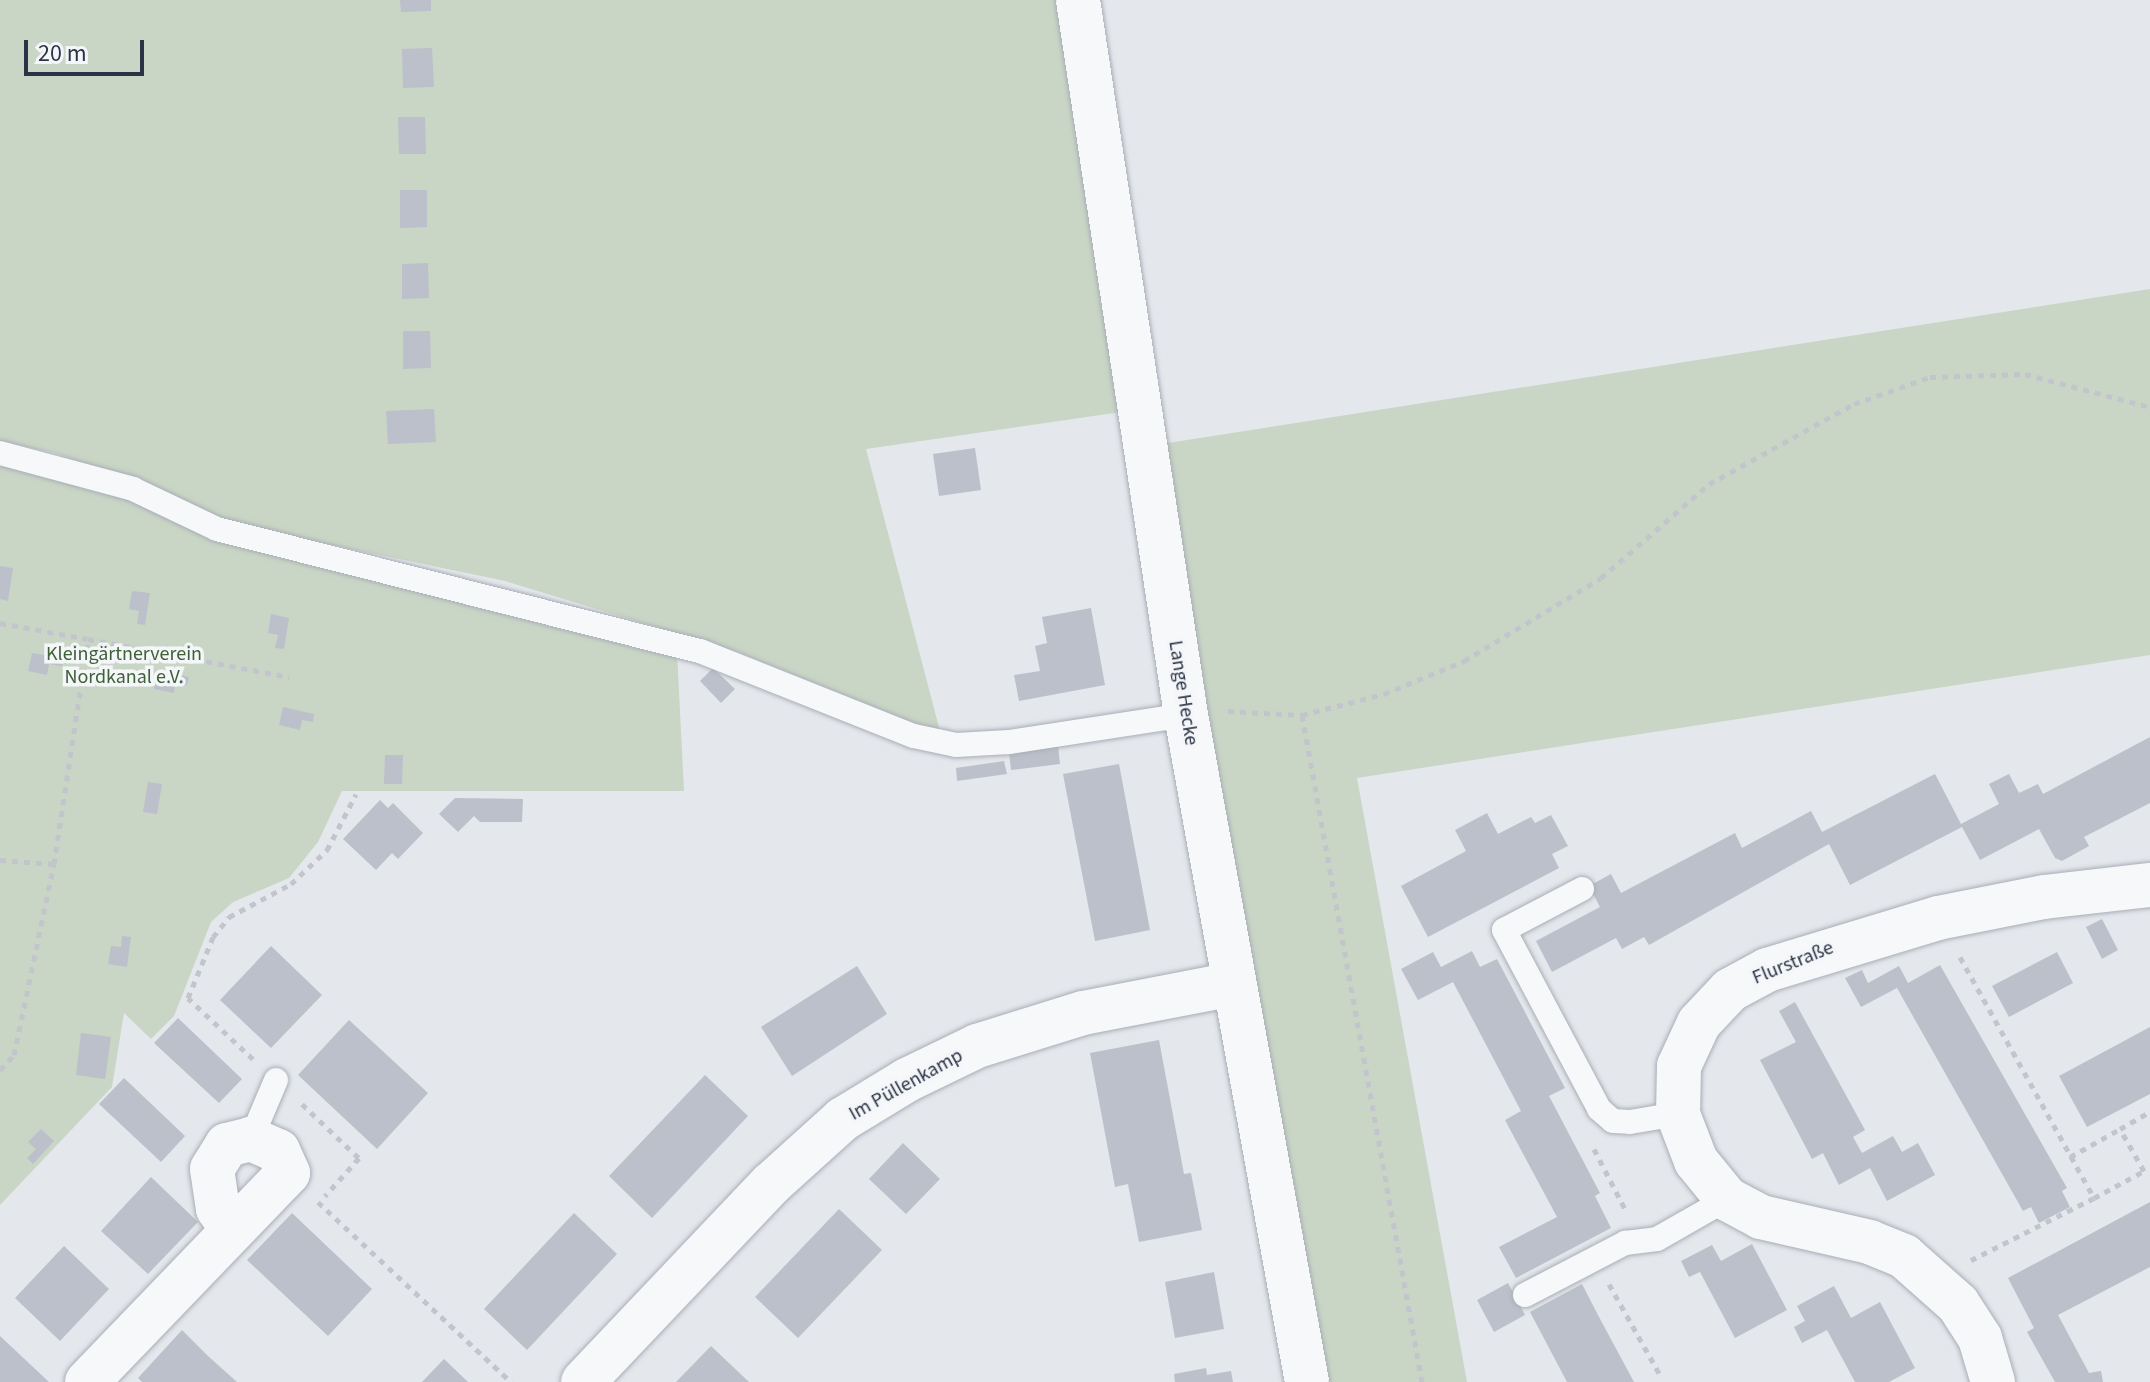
<!DOCTYPE html>
<html>
<head>
<meta charset="utf-8">
<style>
	body { margin:0 }
	#map { position:relative; width:2150px; height:1382px; overflow:hidden; background:#e4e7ec; font-family:"Source Sans 3",sans-serif }
	div>[style] { position:absolute }
	[style*='--x'] { left:calc(var(--x)*1px); top:calc(var(--y)*1px); width:calc(var(--w)*1px); rotate:calc(var(--a)*1deg) }
	.green>* { inset:0; background:#c9d6c5 }
	.building>* { inset:0; background:#bbc0ca }
	.path>* { height:5px; margin-top:-2.5px; transform-origin:0; background:repeating-linear-gradient(90deg,#c2c5cb 0 6px,transparent 0 12px) }
	.roads { filter:drop-shadow(0 0 2px #a9aeb7) drop-shadow(0 0 2px #a9aeb7) }
	.lane>* { height:24px; margin:-12px; padding:0 12px; transform-origin:12px; border-radius:12px; background:#f7f8fa }
	.street>* { height:44px; margin:-22px; padding:0 22px; transform-origin:22px; border-radius:22px; background:#f7f8fa }
	span { translate:-50% -50%; white-space:nowrap; text-align:center; line-height:1.15; -webkit-text-stroke:7px #f4f6f9; paint-order:stroke }
	.park-label { font-size:20px; color:#3f6138 }
	.street-label { font-size:20px; color:#2b3445 }
	.scale { position:absolute; left:24px; top:40px; width:120px; height:36px; box-sizing:border-box; border:4px solid #2b3445; border-top:0; padding-left:10px; font-size:24px; line-height:28px; white-space:nowrap; color:#2b3445; -webkit-text-stroke:6px #f4f6f9; paint-order:stroke }
</style>
</head>
<body>
<div id="map">
	<div class="green">
		<i style="clip-path:polygon(0 0,1061px 0,1121px 412px,866px 449px,941px 735px,738px 652px,505px 581px,221px 522px,138px 482px,55px 453px,0 441px)"></i>
		<i style="clip-path:polygon(2150px 289px,2150px 655px,1357px 778px,1467px 1382px,1322px 1382px,1155px 445px)"></i>
		<i style="clip-path:polygon(0 465px,51px 474px,677px 652px,684px 791px,342px 791px,318px 842px,289px 878px,233px 902px,211px 922px,174px 1016px,151px 1039px,124px 1013px,112px 1087px,0 1205px)"></i>
	</div>
	<div class="building">
		<i style="clip-path:polygon(400px 0,431px 0,431px 11px,401px 12px)"></i>
		<i style="clip-path:polygon(432px 48px,434px 87px,403px 88px,402px 49px)"></i>
		<i style="clip-path:polygon(398px 117px,425px 117px,426px 154px,399px 154px)"></i>
		<i style="clip-path:polygon(400px 190px,427px 190px,427px 227px,400px 228px)"></i>
		<i style="clip-path:polygon(428px 263px,429px 298px,402px 299px,402px 264px)"></i>
		<i style="clip-path:polygon(403px 331px,430px 331px,431px 368px,403px 369px)"></i>
		<i style="clip-path:polygon(434px 409px,436px 442px,388px 444px,386px 411px)"></i>
		<i style="clip-path:polygon(975px 448px,981px 490px,939px 496px,933px 454px)"></i>
		<i style="clip-path:polygon(0 566px,13px 568px,8px 601px,0 599px)"></i>
		<i style="clip-path:polygon(132px 591px,150px 593px,145px 625px,137px 624px,139px 611px,129px 609px)"></i>
		<i style="clip-path:polygon(1091px 608px,1105px 685px,1019px 701px,1014px 675px,1040px 671px,1035px 646px,1047px 643px,1042px 617px)"></i>
		<i style="clip-path:polygon(271px 614px,289px 618px,284px 649px,275px 648px,278px 635px,268px 633px)"></i>
		<i style="clip-path:polygon(32px 653px,63px 658px,62px 666px,49px 664px,47px 675px,28px 671px)"></i>
		<i style="clip-path:polygon(713px 668px,735px 689px,721px 703px,700px 681px)"></i>
		<i style="clip-path:polygon(158px 671px,189px 677px,187px 685px,175px 682px,174px 693px,154px 689px)"></i>
		<i style="clip-path:polygon(283px 707px,314px 714px,313px 722px,302px 720px,300px 730px,279px 725px)"></i>
		<i style="clip-path:polygon(2150px 737px,2150px 803px,2084px 837px,2089px 846px,2062px 861px,2055px 858px,2039px 829px,1980px 860px,1962px 827px,1850px 885px,1829px 844px,1649px 945px,1644px 937px,1622px 949px,1616px 938px,1552px 972px,1536px 941px,1600px 907px,1589px 886px,1611px 874px,1621px 893px,1735px 833px,1742px 848px,1811px 811px,1822px 832px,1935px 774px,1961px 824px,1999px 804px,1989px 784px,2009px 774px,2019px 793px,2038px 784px,2043px 794px)"></i>
		<i style="clip-path:polygon(1058px 746px,1060px 764px,1011px 770px,1009px 751px)"></i>
		<i style="clip-path:polygon(385px 755px,403px 755px,402px 784px,384px 784px)"></i>
		<i style="clip-path:polygon(1004px 761px,1007px 774px,957px 781px,956px 768px)"></i>
		<i style="clip-path:polygon(1119px 764px,1150px 930px,1095px 941px,1063px 774px)"></i>
		<i style="clip-path:polygon(148px 782px,162px 784px,157px 814px,143px 812px)"></i>
		<i style="clip-path:polygon(455px 798px,523px 799px,522px 822px,480px 822px,474px 816px,458px 832px,439px 814px)"></i>
		<i style="clip-path:polygon(380px 800px,388px 808px,393px 803px,423px 833px,398px 859px,392px 853px,376px 870px,343px 839px)"></i>
		<i style="clip-path:polygon(1487px 813px,1498px 834px,1531px 817px,1535px 823px,1551px 815px,1568px 846px,1552px 854px,1559px 868px,1428px 937px,1401px 886px,1466px 851px,1455px 830px)"></i>
		<i style="clip-path:polygon(2102px 919px,2118px 950px,2102px 959px,2086px 927px)"></i>
		<i style="clip-path:polygon(122px 936px,131px 937px,127px 967px,108px 964px,111px 946px,121px 947px)"></i>
		<i style="clip-path:polygon(271px 946px,322px 995px,271px 1048px,220px 1000px)"></i>
		<i style="clip-path:polygon(1472px 951px,1480px 967px,1497px 959px,1565px 1088px,1549px 1096px,1600px 1193px,1595px 1196px,1611px 1228px,1516px 1278px,1499px 1247px,1557px 1217px,1505px 1120px,1521px 1111px,1453px 982px,1418px 1000px,1401px 969px,1433px 952px,1441px 967px)"></i>
		<i style="clip-path:polygon(2057px 952px,2073px 983px,2009px 1017px,1992px 986px)"></i>
		<i style="clip-path:polygon(1940px 965px,2067px 1188px,2062px 1191px,2070px 1207px,2039px 1223px,2031px 1207px,2023px 1211px,1897px 988px,1861px 1007px,1845px 978px,1862px 970px,1868px 983px,1899px 966px,1908px 983px)"></i>
		<i style="clip-path:polygon(857px 966px,887px 1014px,792px 1076px,761px 1027px)"></i>
		<i style="clip-path:polygon(1795px 1002px,1865px 1130px,1853px 1137px,1862px 1153px,1893px 1136px,1902px 1152px,1918px 1143px,1935px 1175px,1887px 1201px,1870px 1168px,1839px 1185px,1823px 1153px,1812px 1159px,1760px 1060px,1796px 1042px,1779px 1011px)"></i>
		<i style="clip-path:polygon(178px 1018px,242px 1079px,219px 1103px,154px 1043px)"></i>
		<i style="clip-path:polygon(349px 1020px,428px 1093px,377px 1149px,298px 1075px)"></i>
		<i style="clip-path:polygon(2150px 1027px,2150px 1094px,2087px 1127px,2059px 1076px)"></i>
		<i style="clip-path:polygon(81px 1033px,111px 1037px,105px 1079px,76px 1075px)"></i>
		<i style="clip-path:polygon(1159px 1040px,1184px 1174px,1191px 1173px,1202px 1230px,1139px 1242px,1128px 1184px,1115px 1187px,1090px 1053px)"></i>
		<i style="clip-path:polygon(705px 1075px,748px 1116px,652px 1218px,609px 1176px)"></i>
		<i style="clip-path:polygon(124px 1078px,185px 1136px,161px 1162px,99px 1104px)"></i>
		<i style="clip-path:polygon(41px 1129px,54px 1141px,33px 1164px,27px 1158px,36px 1149px,28px 1142px)"></i>
		<i style="clip-path:polygon(903px 1143px,940px 1179px,906px 1214px,869px 1179px)"></i>
		<i style="clip-path:polygon(151px 1177px,198px 1222px,148px 1274px,101px 1231px)"></i>
		<i style="clip-path:polygon(2150px 1202px,2150px 1267px,2058px 1315px,2089px 1373px,2101px 1371px,2103px 1382px,2055px 1382px,2027px 1332px,2034px 1328px,2008px 1278px)"></i>
		<i style="clip-path:polygon(839px 1209px,882px 1250px,798px 1338px,755px 1297px)"></i>
		<i style="clip-path:polygon(292px 1213px,372px 1289px,328px 1336px,247px 1260px)"></i>
		<i style="clip-path:polygon(574px 1213px,617px 1254px,527px 1350px,484px 1309px)"></i>
		<i style="clip-path:polygon(1752px 1244px,1787px 1310px,1735px 1338px,1700px 1272px,1689px 1277px,1681px 1261px,1712px 1245px,1721px 1261px)"></i>
		<i style="clip-path:polygon(64px 1246px,109px 1289px,60px 1341px,15px 1298px)"></i>
		<i style="clip-path:polygon(1214px 1272px,1224px 1329px,1175px 1338px,1165px 1282px)"></i>
		<i style="clip-path:polygon(1508px 1283px,1525px 1315px,1494px 1332px,1477px 1300px)"></i>
		<i style="clip-path:polygon(1582px 1284px,1599px 1317px,1634px 1382px,1567px 1382px,1548px 1346px,1530px 1312px)"></i>
		<i style="clip-path:polygon(1834px 1286px,1851px 1318px,1880px 1302px,1915px 1368px,1889px 1382px,1855px 1382px,1827px 1330px,1802px 1343px,1794px 1327px,1805px 1321px,1797px 1306px)"></i>
		<i style="clip-path:polygon(182px 1330px,208px 1356px,237px 1382px,142px 1382px,138px 1378px)"></i>
		<i style="clip-path:polygon(0 1336px,49px 1382px,0 1382px)"></i>
		<i style="clip-path:polygon(711px 1346px,749px 1382px,676px 1382px)"></i>
		<i style="clip-path:polygon(444px 1359px,468px 1382px,422px 1382px)"></i>
		<i style="clip-path:polygon(1206px 1368px,1207px 1375px,1231px 1371px,1233px 1382px,1175px 1382px,1174px 1374px)"></i>
	</div>
	<div class="path">
		<i style="--x:0;--y:623;--w:89;--a:10.3"></i>
		<i style="--x:1228;--y:711;--w:74;--a:3.1"></i>
		<i style="--x:1302;--y:715;--w:85;--a:-14.4"></i>
		<i style="--x:1384;--y:694;--w:87;--a:-22.4"></i>
		<i style="--x:1464;--y:661;--w:160;--a:-31.2"></i>
		<i style="--x:1601;--y:578;--w:143;--a:-41"></i>
		<i style="--x:1709;--y:484;--w:166;--a:-28.9"></i>
		<i style="--x:1854;--y:404;--w:81;--a:-19.6"></i>
		<i style="--x:1930;--y:377;--w:95;--a:-1.8"></i>
		<i style="--x:2025;--y:374;--w:129;--a:14.8"></i>
		<i style="--x:1302;--y:715;--w:678;--a:79.8"></i>
		<i style="--x:0;--y:860;--w:54;--a:4.2"></i>
		<i style="--x:1960;--y:957;--w:276;--a:60.9"></i>
		<i style="--x:2094;--y:1198;--w:138;--a:153.2"></i>
		<i style="--x:253;--y:1059;--w:89;--a:-136.8"></i>
		<i style="--x:188;--y:998;--w:66;--a:-67.7"></i>
		<i style="--x:213;--y:937;--w:26;--a:-51"></i>
		<i style="--x:229;--y:917;--w:70;--a:-28"></i>
		<i style="--x:291;--y:884;--w:50;--a:-43.4"></i>
		<i style="--x:327;--y:850;--w:63;--a:-62.6"></i>
		<i style="--x:0;--y:1070;--w:21;--a:-47"></i>
		<i style="--x:14;--y:1055;--w:195;--a:-78.2"></i>
		<i style="--x:54;--y:864;--w:228;--a:-81.4"></i>
		<i style="--x:88;--y:639;--w:205;--a:10.7"></i>
		<i style="--x:302;--y:1104;--w:79;--a:43.5"></i>
		<i style="--x:359;--y:1158;--w:51;--a:131.8"></i>
		<i style="--x:1594;--y:1149;--w:70;--a:62.7"></i>
		<i style="--x:2070;--y:1157;--w:57;--a:-29.2"></i>
		<i style="--x:2094;--y:1198;--w:57;--a:-28.4"></i>
		<i style="--x:2144;--y:1171;--w:48;--a:-119.7"></i>
		<i style="--x:2120;--y:1129;--w:34;--a:-30"></i>
		<i style="--x:318;--y:1202;--w:264;--a:43"></i>
		<i style="--x:1609;--y:1284;--w:104;--a:60.7"></i>
	</div>
	<div class="roads">
		<div class="lane">
			<i style="--x:0;--y:453;--w:138;--a:15.1"></i>
			<i style="--x:133;--y:489;--w:93;--a:25.5"></i>
			<i style="--x:217;--y:529;--w:498;--a:14.2"></i>
			<i style="--x:700;--y:651;--w:230;--a:21.7"></i>
			<i style="--x:914;--y:736;--w:43;--a:12.1"></i>
			<i style="--x:956;--y:745;--w:53;--a:-3.2"></i>
			<i style="--x:1009;--y:742;--w:179;--a:-8.7"></i>
			<i style="--x:1582;--y:889;--w:88;--a:152.3"></i>
			<i style="--x:1504;--y:930;--w:203;--a:62"></i>
			<i style="--x:1599;--y:1109;--w:18;--a:41"></i>
			<i style="--x:1613;--y:1121;--w:17;--a:3"></i>
			<i style="--x:1630;--y:1122;--w:49;--a:-9.5"></i>
			<i style="--x:251;--y:1139;--w:64;--a:-67"></i>
			<i style="--x:1525;--y:1295;--w:113;--a:-27.5"></i>
			<i style="--x:1625;--y:1243;--w:32;--a:-7"></i>
			<i style="--x:1657;--y:1239;--w:81;--a:-29.7"></i>
		</div>
		<div class="street">
			<i style="--x:1078;--y:0;--w:723;--a:81.41"></i>
			<i style="--x:1186;--y:715;--w:678;--a:79.72"></i>
			<i style="--x:87;--y:1382;--w:290;--a:-46.1"></i>
			<i style="--x:288;--y:1173;--w:24;--a:-114"></i>
			<i style="--x:278;--y:1151;--w:30;--a:-156"></i>
			<i style="--x:251;--y:1139;--w:25;--a:166"></i>
			<i style="--x:227;--y:1145;--w:28;--a:122"></i>
			<i style="--x:212;--y:1169;--w:40;--a:81.5"></i>
			<i style="--x:218;--y:1209;--w:24;--a:55"></i>
			<i style="--x:583;--y:1382;--w:273;--a:-46.5"></i>
			<i style="--x:771;--y:1184;--w:97;--a:-42.1"></i>
			<i style="--x:843;--y:1119;--w:75;--a:-31.4"></i>
			<i style="--x:907;--y:1080;--w:78;--a:-25.9"></i>
			<i style="--x:977;--y:1046;--w:111;--a:-17.3"></i>
			<i style="--x:1083;--y:1013;--w:154;--a:-10.9"></i>
			<i style="--x:1993;--y:1382;--w:46;--a:-106.5"></i>
			<i style="--x:1980;--y:1338;--w:40;--a:-122.9"></i>
			<i style="--x:1958;--y:1304;--w:72;--a:-138.4"></i>
			<i style="--x:1904;--y:1256;--w:37;--a:-158"></i>
			<i style="--x:1870;--y:1242;--w:112;--a:-167.1"></i>
			<i style="--x:1761;--y:1217;--w:38;--a:-152"></i>
			<i style="--x:1727;--y:1199;--w:49;--a:-129.2"></i>
			<i style="--x:1696;--y:1161;--w:50;--a:-111"></i>
			<i style="--x:1678;--y:1114;--w:48;--a:-88.8"></i>
			<i style="--x:1679;--y:1066;--w:47;--a:-65.1"></i>
			<i style="--x:1699;--y:1023;--w:45;--a:-46.8"></i>
			<i style="--x:1730;--y:990;--w:42;--a:-28.4"></i>
			<i style="--x:1767;--y:970;--w:179;--a:-16.9"></i>
			<i style="--x:1938;--y:918;--w:108;--a:-11.2"></i>
			<i style="--x:2044;--y:897;--w:107;--a:-6.5"></i>
		</div>
	</div>
	<div class="park-label">
		<span style="left:124px;top:666px">Kleingärtnerverein<br>Nordkanal e.V.</span>
	</div>
	<div class="street-label">
		<span style="left:1183px;top:693px;rotate:81deg">Lange Hecke</span>
		<span style="left:1793px;top:963px;rotate:-22deg">Flurstraße</span>
		<span style="left:906px;top:1085px;rotate:-29deg">Im Püllenkamp</span>
	</div>
	<div class="scale">20 m</div>
</div>
</body>
</html>
